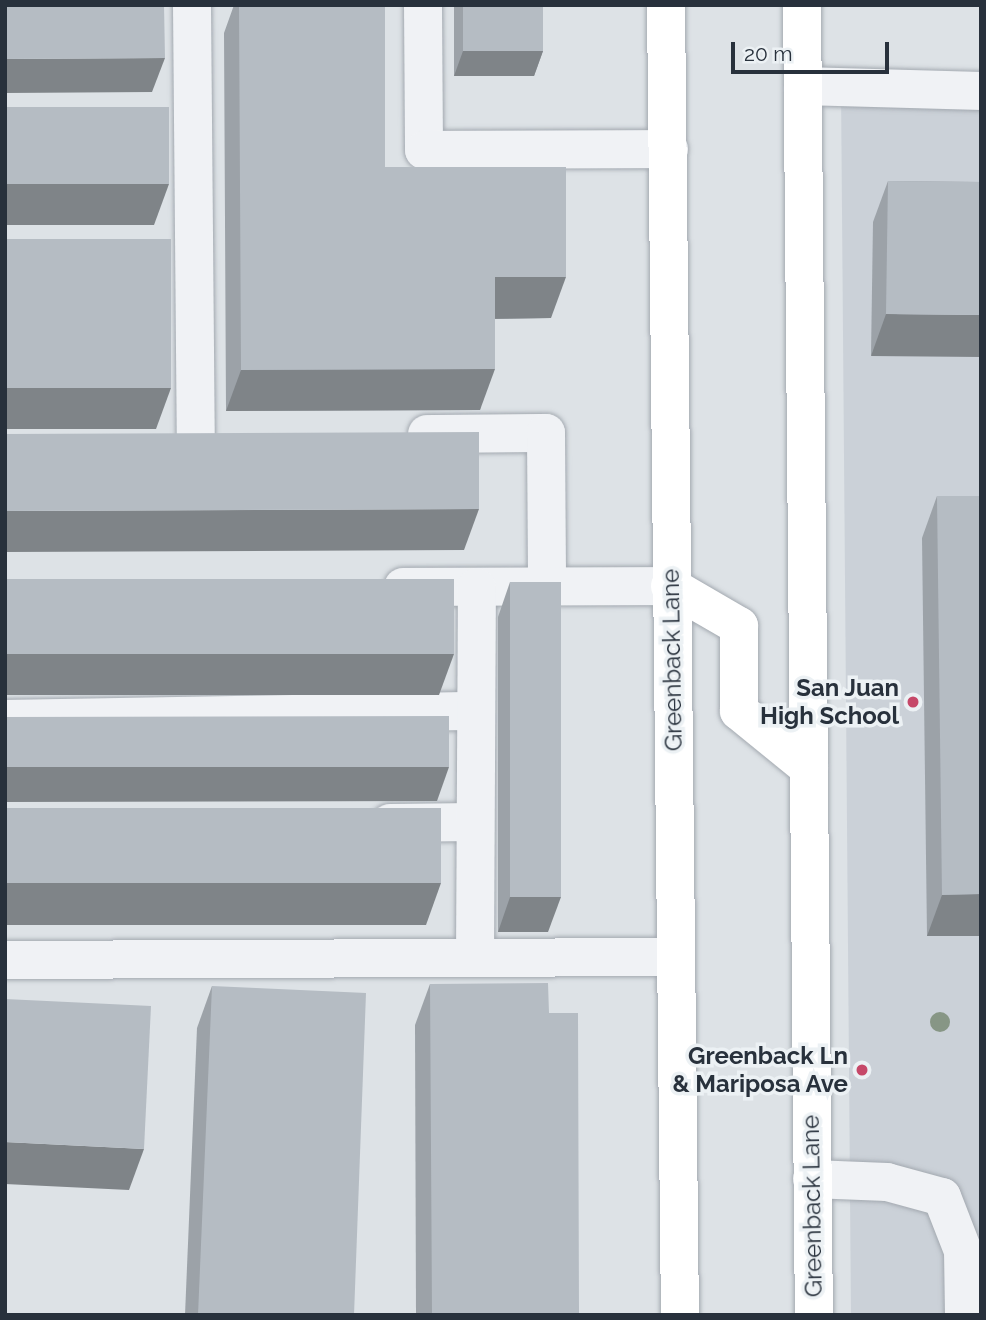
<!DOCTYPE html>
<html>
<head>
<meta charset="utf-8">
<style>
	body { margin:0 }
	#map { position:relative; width:986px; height:1320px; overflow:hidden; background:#dde2e6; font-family:Raleway,sans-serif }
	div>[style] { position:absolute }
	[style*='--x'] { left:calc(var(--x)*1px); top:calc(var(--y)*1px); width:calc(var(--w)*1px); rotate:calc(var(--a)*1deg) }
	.built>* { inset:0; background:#cbd1d8 }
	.roads { filter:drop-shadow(0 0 2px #a3a9b0) drop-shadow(0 0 2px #a3a9b0) }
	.minor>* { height:38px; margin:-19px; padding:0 19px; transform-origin:19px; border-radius:19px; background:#f0f2f5 }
	.major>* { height:38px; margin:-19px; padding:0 19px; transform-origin:19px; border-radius:19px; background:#fff }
	.trees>* { width:20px; height:20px; margin:-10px; border-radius:50%; background:#879685 }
	.wall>* { inset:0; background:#9ca2a8 }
	.shaded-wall>* { inset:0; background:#7f8488 }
	.building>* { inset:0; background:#b5bcc3 }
	.dots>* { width:19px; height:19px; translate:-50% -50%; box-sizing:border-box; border:4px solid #ecf1f4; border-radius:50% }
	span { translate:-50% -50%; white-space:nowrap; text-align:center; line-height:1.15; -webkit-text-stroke:7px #ecf1f4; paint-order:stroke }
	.street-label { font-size:24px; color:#28313c }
	.poi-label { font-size:24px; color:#28313c; font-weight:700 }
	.right { translate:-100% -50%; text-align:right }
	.frame { position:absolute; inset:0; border:7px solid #28313c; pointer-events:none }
	.scale { position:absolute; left:731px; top:42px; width:158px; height:32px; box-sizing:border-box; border:4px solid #28313c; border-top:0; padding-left:9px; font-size:21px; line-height:24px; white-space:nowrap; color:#28313c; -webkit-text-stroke:5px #ecf1f4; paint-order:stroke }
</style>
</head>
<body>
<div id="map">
	<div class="built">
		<i style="clip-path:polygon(981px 87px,981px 1315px,851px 1315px,841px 88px)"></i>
	</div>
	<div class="roads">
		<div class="minor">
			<i style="--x:192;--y:5;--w:431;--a:89.5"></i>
			<i style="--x:423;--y:5;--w:145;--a:89.6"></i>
			<i style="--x:424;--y:150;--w:245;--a:-0.2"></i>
			<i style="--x:803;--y:86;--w:178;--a:1.6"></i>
			<i style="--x:427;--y:434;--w:119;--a:-0.5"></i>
			<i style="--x:546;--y:433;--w:154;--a:89.6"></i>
			<i style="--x:403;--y:587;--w:267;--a:-0.2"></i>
			<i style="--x:5;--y:719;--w:471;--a:-1"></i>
			<i style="--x:390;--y:823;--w:85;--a:-0.7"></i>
			<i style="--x:475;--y:958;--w:371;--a:-89.7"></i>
			<i style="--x:5;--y:960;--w:671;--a:-0.26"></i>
			<i style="--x:812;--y:1179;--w:75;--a:2.3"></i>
			<i style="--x:887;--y:1182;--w:57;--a:15.3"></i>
			<i style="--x:942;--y:1197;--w:58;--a:68.7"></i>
			<i style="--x:963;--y:1251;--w:64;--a:89.1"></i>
		</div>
		<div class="major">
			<i style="--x:666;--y:5;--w:1310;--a:89.39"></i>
			<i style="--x:802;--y:5;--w:1310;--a:89.48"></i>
			<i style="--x:670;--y:586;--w:80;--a:30.1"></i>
			<i style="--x:739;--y:626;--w:85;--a:90"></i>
			<i style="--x:739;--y:711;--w:90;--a:39.2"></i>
		</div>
	</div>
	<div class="trees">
		<i style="left:940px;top:1022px"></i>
	</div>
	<div class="wall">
		<i style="clip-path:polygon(234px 5px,385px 5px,385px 167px,551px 318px,495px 319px,480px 410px,226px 411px,224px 33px)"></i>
		<i style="clip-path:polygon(454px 5px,543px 5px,543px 51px,534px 76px,454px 76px)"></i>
		<i style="clip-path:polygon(888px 181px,981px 182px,871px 356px,873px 222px)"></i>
		<i style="clip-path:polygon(937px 496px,981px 496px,981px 936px,927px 936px,922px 538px)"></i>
		<i style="clip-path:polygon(510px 582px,548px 932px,498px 932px,498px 617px)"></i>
		<i style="clip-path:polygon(430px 984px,549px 1013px,579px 1315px,416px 1315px,415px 1025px)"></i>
		<i style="clip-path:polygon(212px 986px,354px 1315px,185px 1315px,197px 1028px)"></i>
	</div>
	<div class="shaded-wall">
		<i style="clip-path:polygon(463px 51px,543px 51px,534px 76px,454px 76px)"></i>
		<i style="clip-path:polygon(165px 58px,152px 92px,5px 93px,5px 59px)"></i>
		<i style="clip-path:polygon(5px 184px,169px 184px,154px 225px,5px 225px)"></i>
		<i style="clip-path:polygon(495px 277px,566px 277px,551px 318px,480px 319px)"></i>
		<i style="clip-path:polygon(886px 314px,981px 315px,981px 357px,871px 356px)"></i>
		<i style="clip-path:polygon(495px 369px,480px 410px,226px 411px,241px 370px)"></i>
		<i style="clip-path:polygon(5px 388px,171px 388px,156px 429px,5px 429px)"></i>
		<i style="clip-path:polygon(479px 509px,464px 550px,5px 552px,5px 511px)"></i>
		<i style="clip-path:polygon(5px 654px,454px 654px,439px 695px,5px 695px)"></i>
		<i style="clip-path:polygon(5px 767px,449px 767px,437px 801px,5px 802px)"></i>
		<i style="clip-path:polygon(5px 883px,441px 883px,426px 925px,5px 925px)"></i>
		<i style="clip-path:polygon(981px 894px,981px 936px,927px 936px,942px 895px)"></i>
		<i style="clip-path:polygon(510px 897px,561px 897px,548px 932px,498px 932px)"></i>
		<i style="clip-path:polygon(5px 1142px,144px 1149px,129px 1190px,5px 1184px)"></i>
	</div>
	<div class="building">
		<i style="clip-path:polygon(5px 5px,164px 5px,165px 58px,5px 59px)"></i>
		<i style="clip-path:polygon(239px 5px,385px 5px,385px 167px,566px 167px,566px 277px,495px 277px,495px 369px,241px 370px)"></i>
		<i style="clip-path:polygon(463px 5px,543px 5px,543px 51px,463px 51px)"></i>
		<i style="clip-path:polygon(5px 107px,169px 107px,169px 184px,5px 184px)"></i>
		<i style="clip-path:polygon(888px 181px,981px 182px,981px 315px,886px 314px)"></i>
		<i style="clip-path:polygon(5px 239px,171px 239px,171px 388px,5px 388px)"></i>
		<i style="clip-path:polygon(479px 432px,479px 509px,5px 511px,5px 434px)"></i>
		<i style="clip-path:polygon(937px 496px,981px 496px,981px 894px,942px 895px)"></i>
		<i style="clip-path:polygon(5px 579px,454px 579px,454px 654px,5px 654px)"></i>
		<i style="clip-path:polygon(510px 582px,561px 582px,561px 897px,510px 897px)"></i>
		<i style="clip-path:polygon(449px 716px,449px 767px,5px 767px,5px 717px)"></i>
		<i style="clip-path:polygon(5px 808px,441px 808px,441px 883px,5px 883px)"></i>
		<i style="clip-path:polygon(548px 983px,549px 1013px,578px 1013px,579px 1315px,432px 1315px,430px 984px)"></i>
		<i style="clip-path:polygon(212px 986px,366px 993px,354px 1315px,198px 1315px)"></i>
		<i style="clip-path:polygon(5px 999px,151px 1006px,144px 1149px,5px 1142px)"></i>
	</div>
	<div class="dots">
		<i style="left:913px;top:702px;background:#c64869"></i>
		<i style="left:862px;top:1070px;background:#c64869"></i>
	</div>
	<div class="street-label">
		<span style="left:672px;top:660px;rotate:-91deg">Greenback Lane</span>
		<span style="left:812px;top:1206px;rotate:-91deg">Greenback Lane</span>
	</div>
	<div class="poi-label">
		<span class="right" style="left:899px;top:702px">San Juan<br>High School</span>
		<span class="right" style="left:848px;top:1070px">Greenback Ln<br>&amp; Mariposa Ave</span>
	</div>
	<div class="frame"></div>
	<div class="scale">20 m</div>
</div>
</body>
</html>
